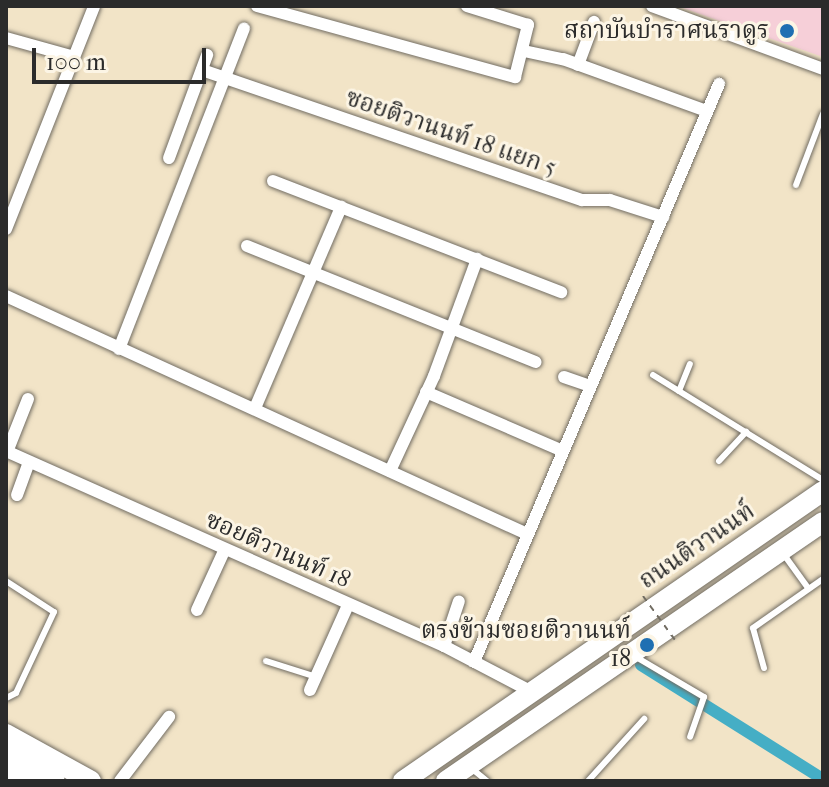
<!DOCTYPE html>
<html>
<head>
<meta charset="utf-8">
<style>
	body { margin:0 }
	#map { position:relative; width:829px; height:787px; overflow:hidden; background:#f2e4c7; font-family:"IM FELL French Canon","Noto Serif Thai",serif }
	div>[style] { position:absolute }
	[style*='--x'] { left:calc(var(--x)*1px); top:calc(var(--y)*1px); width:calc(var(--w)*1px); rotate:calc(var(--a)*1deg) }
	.built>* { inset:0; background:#f6cfd8 }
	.canal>* { height:12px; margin:-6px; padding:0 6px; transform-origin:6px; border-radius:6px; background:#45aec5 }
	.roads { filter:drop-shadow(0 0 2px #716c62) drop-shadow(0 0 2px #716c62) }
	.lane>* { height:6px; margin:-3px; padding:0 3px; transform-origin:3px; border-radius:3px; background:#fff }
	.street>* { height:12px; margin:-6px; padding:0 6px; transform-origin:6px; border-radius:6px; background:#fff }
	.primary>* { height:20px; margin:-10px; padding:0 10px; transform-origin:10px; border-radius:10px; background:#fff }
	.path-bridge>* { height:2px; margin-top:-1px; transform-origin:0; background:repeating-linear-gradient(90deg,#716c62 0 6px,transparent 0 12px) }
	.dots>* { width:22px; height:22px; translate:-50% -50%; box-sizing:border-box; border:4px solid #fcf5e5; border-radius:50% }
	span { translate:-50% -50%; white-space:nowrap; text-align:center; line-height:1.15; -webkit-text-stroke:6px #fcf5e5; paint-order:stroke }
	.poi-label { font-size:24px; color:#2b2b2b }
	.right { translate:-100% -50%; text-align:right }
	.street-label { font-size:24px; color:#2b2b2b }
	.frame { position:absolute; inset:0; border:8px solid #2b2b2b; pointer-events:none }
	.scale { position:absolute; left:32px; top:48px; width:174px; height:36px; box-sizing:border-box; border:4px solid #2b2b2b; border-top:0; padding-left:10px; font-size:24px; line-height:28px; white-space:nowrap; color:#2b2b2b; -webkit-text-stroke:6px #fcf5e5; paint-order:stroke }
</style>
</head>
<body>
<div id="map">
	<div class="built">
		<i style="clip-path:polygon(677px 6px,823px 6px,823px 57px)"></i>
	</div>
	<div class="canal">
		<i style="--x:641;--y:665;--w:215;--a:32.1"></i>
	</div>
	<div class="roads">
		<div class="lane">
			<i style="--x:796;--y:185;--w:76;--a:-69.2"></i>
			<i style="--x:653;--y:375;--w:200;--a:31.7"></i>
			<i style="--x:679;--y:391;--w:29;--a:-68"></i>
			<i style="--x:719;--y:461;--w:40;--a:-47"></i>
			<i style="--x:782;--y:552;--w:44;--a:54.2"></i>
			<i style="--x:6;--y:581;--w:57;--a:32.9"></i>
			<i style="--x:54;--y:612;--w:89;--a:115.1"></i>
			<i style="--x:16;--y:693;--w:11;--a:153"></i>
			<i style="--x:636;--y:657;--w:79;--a:30.5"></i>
			<i style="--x:704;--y:697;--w:42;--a:109.3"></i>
			<i style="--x:266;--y:661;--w:52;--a:17.7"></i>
			<i style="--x:764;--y:668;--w:41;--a:-105.4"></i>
			<i style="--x:753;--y:628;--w:85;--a:-35"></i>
			<i style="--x:471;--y:768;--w:21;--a:39"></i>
			<i style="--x:588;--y:781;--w:84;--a:-47.9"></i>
		</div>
		<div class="street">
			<i style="--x:257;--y:6;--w:268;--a:15.4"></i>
			<i style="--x:515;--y:77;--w:54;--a:-76"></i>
			<i style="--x:528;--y:25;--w:64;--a:-162.7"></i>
			<i style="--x:652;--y:6;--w:182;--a:20.2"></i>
			<i style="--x:6;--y:38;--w:71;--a:15.6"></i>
			<i style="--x:524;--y:51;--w:40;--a:12"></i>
			<i style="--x:563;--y:59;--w:153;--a:19.9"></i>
			<i style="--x:578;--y:65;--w:46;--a:-69.6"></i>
			<i style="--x:202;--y:70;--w:402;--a:18.9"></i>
			<i style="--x:582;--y:200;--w:28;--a:0"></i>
			<i style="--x:610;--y:200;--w:56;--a:17.8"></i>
			<i style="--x:169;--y:158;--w:110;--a:-69.7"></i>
			<i style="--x:273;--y:181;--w:309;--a:21.1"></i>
			<i style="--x:6;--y:229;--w:239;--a:-68.4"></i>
			<i style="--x:247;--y:246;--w:311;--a:21.9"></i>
			<i style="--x:6;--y:296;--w:573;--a:24.55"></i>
			<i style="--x:119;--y:349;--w:344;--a:-68.7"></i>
			<i style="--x:564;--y:377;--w:28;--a:19"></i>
			<i style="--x:426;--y:392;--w:149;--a:23.3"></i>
			<i style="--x:255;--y:408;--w:219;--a:-66.8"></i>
			<i style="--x:6;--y:451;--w:479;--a:24"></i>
			<i style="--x:444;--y:646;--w:99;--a:27.6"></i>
			<i style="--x:7;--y:452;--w:57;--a:-68.4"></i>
			<i style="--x:390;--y:471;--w:105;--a:-65.1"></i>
			<i style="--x:434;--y:376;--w:125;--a:-69.8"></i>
			<i style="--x:17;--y:495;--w:35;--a:-70"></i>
			<i style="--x:197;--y:610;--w:65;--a:-65.4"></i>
			<i style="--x:444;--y:646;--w:47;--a:-71.6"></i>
			<i style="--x:474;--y:662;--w:628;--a:-67.03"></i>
			<i style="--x:310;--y:690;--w:93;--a:-65.9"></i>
			<i style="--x:120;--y:781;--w:81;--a:-52.6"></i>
		</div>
		<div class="primary">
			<i style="--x:6;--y:734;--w:97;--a:28.9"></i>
			<i style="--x:6;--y:753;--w:56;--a:29.7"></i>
			<i style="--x:6;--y:771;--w:21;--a:29"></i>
			<i style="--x:403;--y:781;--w:510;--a:-34.62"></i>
			<i style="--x:446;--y:781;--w:457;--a:-34.5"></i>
		</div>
	</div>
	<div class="path-bridge">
		<i style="--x:643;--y:596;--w:54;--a:54"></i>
	</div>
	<div class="dots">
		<i style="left:787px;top:31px;background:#1f6fb2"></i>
		<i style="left:647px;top:645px;background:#1f6fb2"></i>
	</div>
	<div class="poi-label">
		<span class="right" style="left:769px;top:31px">สถาบันบำราศนราดูร</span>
		<span class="right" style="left:631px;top:645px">ตรงข้ามซอยติวานนท์<br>18</span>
	</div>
	<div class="street-label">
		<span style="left:451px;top:133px;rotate:19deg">ซอยติวานนท์ 18 แยก 5</span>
		<span style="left:697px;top:546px;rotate:-34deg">ถนนติวานนท์</span>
		<span style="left:278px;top:550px;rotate:24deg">ซอยติวานนท์ 18</span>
	</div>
	<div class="frame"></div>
	<div class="scale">100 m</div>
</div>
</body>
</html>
